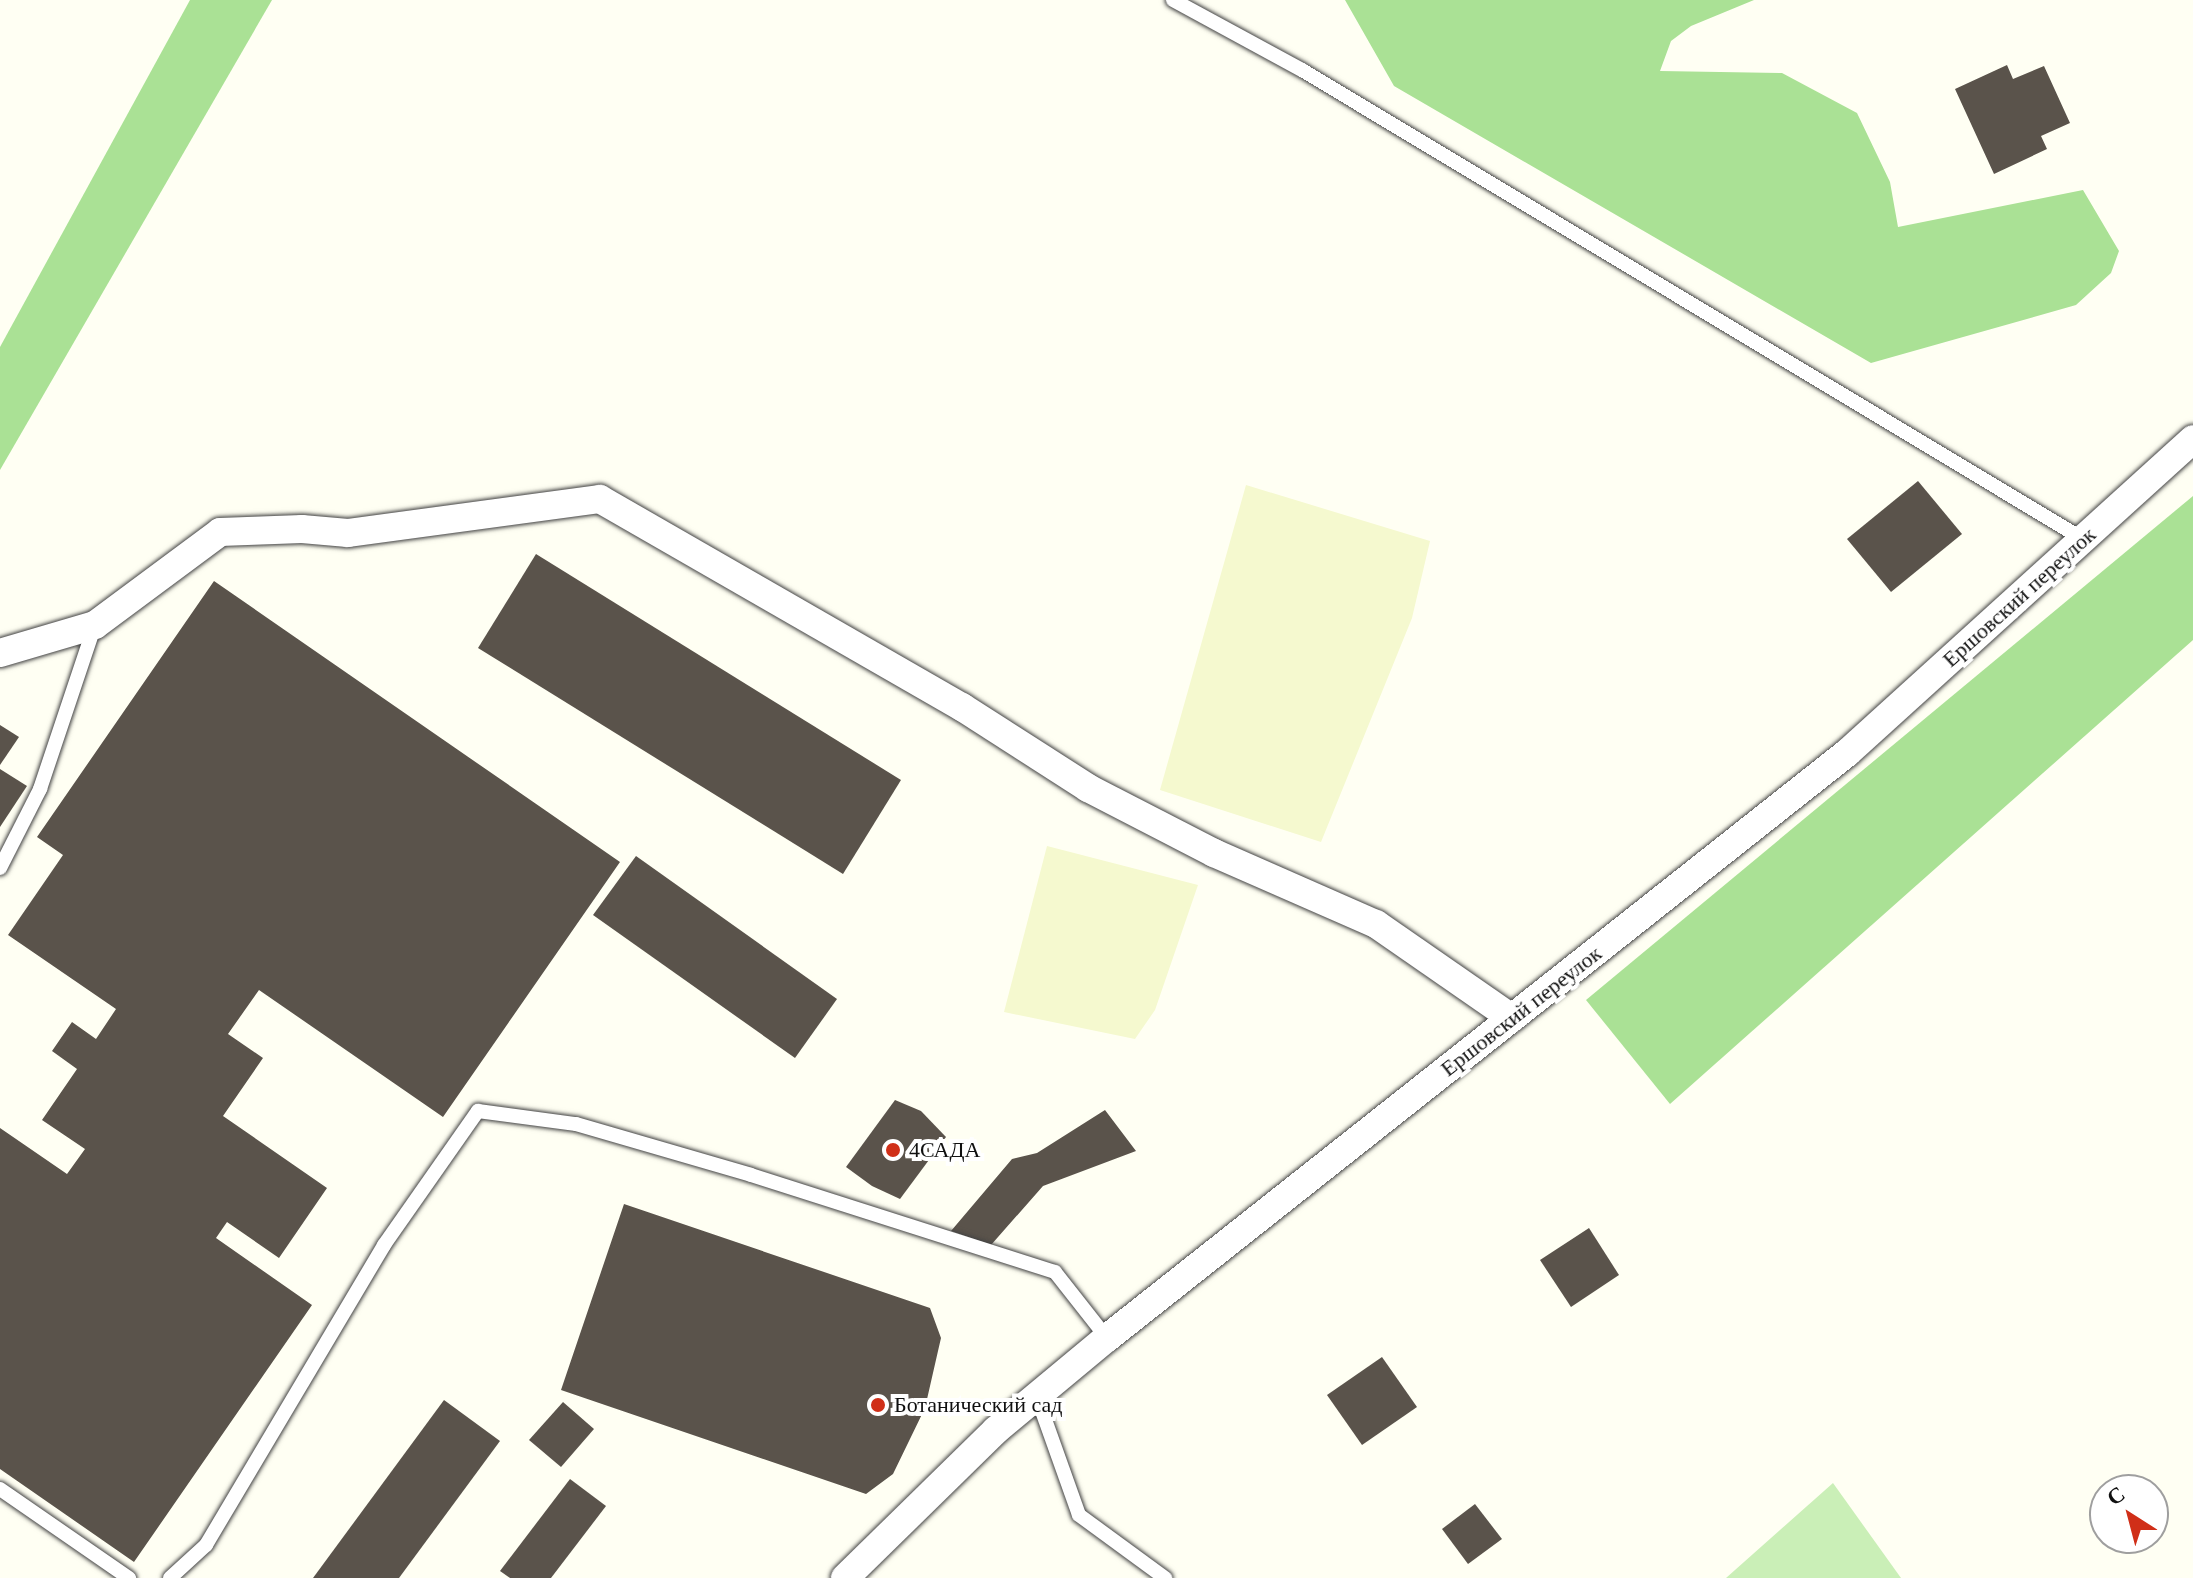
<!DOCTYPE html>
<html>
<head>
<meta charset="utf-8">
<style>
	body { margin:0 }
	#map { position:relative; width:2193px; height:1578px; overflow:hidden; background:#fffff3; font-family:Georgia,serif }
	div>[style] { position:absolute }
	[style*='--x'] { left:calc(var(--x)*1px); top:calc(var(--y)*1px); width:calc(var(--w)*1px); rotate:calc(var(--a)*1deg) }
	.farmland>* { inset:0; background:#f5f9cf }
	.green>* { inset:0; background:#caefb7 }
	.forest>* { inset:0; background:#aae195 }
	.building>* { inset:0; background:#5a534b }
	.roads { filter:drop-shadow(0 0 2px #434343) drop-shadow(0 0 2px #434343) }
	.service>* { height:14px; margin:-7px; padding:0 7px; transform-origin:7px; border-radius:7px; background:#fff }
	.minor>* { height:28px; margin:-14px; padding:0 14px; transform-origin:14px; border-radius:14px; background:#fff }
	.dots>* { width:22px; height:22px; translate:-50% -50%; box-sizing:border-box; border:4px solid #fff; border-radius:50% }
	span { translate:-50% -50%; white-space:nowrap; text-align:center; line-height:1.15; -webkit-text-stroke:8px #fff; paint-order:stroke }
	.street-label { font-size:22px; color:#101010 }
	.poi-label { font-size:22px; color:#101010 }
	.left { translate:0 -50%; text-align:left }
	.north { position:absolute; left:2089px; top:1474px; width:80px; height:80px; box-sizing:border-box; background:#fff; border:2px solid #9f9f9f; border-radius:50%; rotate:324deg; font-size:22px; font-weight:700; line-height:32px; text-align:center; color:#101010 }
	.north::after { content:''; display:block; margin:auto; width:28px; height:36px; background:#d02f18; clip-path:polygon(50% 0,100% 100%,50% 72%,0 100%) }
</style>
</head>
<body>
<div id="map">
	<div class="farmland">
		<i style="clip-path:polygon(1246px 485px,1430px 541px,1412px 618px,1321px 842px,1160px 790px)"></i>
		<i style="clip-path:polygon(1047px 846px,1198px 885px,1155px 1010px,1135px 1039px,1004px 1012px)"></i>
	</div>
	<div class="green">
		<i style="clip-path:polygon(1833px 1483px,1901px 1578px,1726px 1578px)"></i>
	</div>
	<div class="forest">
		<i style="clip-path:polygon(190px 0,272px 0,0 470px,0 347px)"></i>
		<i style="clip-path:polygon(1345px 0,1754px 0,1691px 26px,1671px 41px,1660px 71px,1782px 73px,1857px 113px,1890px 182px,1898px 227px,2083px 190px,2119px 251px,2111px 273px,2076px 305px,1871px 363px,1394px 86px)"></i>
		<i style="clip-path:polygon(2193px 496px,2193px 640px,1670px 1104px,1586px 1000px)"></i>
	</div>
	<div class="building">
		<i style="clip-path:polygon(2007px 65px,2013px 79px,2044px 66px,2070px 123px,2041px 136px,2047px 149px,1994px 174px,1955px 89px)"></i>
		<i style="clip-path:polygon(1918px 481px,1962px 534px,1891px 592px,1847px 539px)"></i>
		<i style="clip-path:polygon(536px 554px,901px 780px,843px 874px,478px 648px)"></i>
		<i style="clip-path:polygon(214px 581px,620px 862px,443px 1117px,259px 990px,228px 1034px,263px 1058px,223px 1116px,327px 1188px,279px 1258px,227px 1222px,216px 1238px,312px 1305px,134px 1562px,0 1469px,0 1128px,67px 1174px,85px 1149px,42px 1120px,77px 1069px,52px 1051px,72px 1022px,96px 1039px,116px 1009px,8px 935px,63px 855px,37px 837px)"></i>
		<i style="clip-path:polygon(0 725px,19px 737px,0 765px)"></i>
		<i style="clip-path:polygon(0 769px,27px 786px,0 827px)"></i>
		<i style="clip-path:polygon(636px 856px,837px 999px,795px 1058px,593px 915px)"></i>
		<i style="clip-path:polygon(895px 1100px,921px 1111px,946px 1137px,900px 1199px,872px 1186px,846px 1167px)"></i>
		<i style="clip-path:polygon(1105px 1110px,1136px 1151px,1043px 1186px,991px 1245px,951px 1231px,1012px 1159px,1037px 1153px)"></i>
		<i style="clip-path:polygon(624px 1204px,930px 1308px,941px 1338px,938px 1351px,925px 1408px,893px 1474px,866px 1494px,561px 1390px)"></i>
		<i style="clip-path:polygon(1589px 1228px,1619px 1275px,1571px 1307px,1540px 1260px)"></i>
		<i style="clip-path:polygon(1382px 1357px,1417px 1407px,1362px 1445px,1327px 1395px)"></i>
		<i style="clip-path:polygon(444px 1400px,500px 1441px,399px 1578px,313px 1578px)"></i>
		<i style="clip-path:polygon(563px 1402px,594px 1429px,561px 1467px,529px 1440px)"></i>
		<i style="clip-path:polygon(570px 1479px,606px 1506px,551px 1578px,510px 1578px,500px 1571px)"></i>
		<i style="clip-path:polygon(1475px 1504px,1502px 1539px,1468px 1564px,1442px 1529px)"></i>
	</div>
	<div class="roads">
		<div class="service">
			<i style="--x:1173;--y:0;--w:147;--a:28.5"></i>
			<i style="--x:1302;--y:70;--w:911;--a:30.99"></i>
			<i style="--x:0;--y:868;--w:89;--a:-63.1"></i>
			<i style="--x:40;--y:789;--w:173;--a:-71.5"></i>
			<i style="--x:1037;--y:1397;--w:125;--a:70.4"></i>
			<i style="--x:1079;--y:1515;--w:107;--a:36.2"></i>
			<i style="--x:0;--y:1489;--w:157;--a:34.6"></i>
			<i style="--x:170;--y:1578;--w:49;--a:-42.5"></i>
			<i style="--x:206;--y:1545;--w:349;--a:-59.3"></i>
			<i style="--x:384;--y:1245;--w:164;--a:-55"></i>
			<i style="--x:478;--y:1111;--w:99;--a:7.6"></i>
			<i style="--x:576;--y:1124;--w:182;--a:16.2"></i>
			<i style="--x:751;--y:1175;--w:319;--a:17.7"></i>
			<i style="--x:1055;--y:1272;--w:84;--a:51.8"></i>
		</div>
		<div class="minor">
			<i style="--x:0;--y:653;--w:99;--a:-16.4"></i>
			<i style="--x:95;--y:625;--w:156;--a:-36.6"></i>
			<i style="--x:220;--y:532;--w:82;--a:-2.1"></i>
			<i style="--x:302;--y:529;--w:46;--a:5"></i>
			<i style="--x:348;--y:533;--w:254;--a:-7.7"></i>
			<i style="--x:600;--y:499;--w:418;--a:29.9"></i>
			<i style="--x:962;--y:707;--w:150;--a:32.7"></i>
			<i style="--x:1088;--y:788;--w:142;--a:27.3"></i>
			<i style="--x:1214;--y:853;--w:177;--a:23.7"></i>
			<i style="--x:1376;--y:924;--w:165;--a:34.7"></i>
			<i style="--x:845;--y:1578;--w:211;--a:-44.4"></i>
			<i style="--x:996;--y:1430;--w:144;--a:-39.7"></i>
			<i style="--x:1107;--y:1338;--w:943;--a:-38.33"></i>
			<i style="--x:1847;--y:753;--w:467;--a:-42.2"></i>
		</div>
	</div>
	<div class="dots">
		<i style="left:893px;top:1150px;background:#d02f18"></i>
		<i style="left:878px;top:1405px;background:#d02f18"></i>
	</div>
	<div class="street-label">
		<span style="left:2019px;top:597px;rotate:-42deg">Ершовский переулок</span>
		<span style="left:1521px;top:1011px;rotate:-38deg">Ершовский переулок</span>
	</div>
	<div class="poi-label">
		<span class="left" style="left:909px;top:1150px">4САДА</span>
		<span class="left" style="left:894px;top:1405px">Ботанический сад</span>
	</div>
	<div class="north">С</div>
</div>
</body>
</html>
